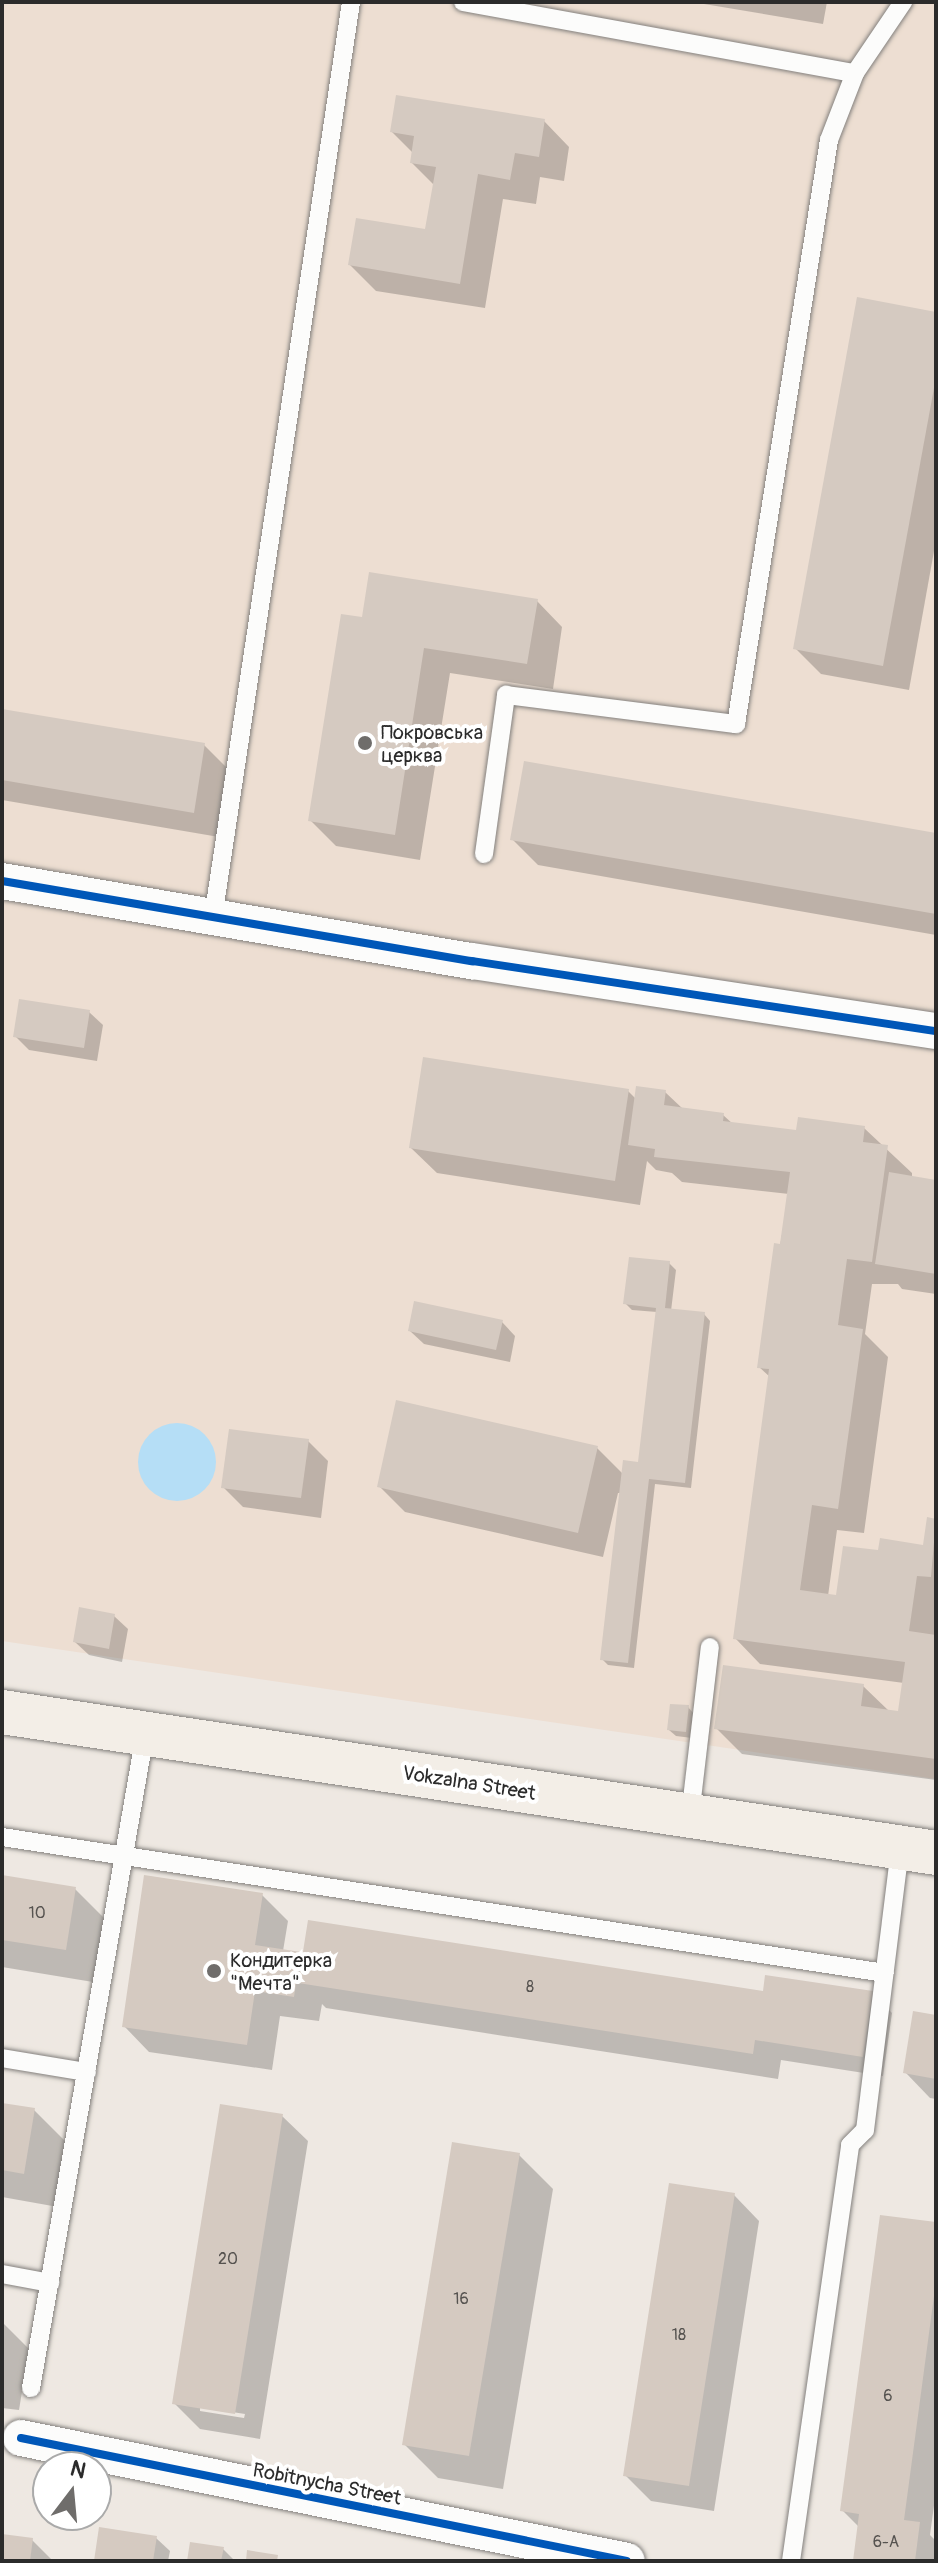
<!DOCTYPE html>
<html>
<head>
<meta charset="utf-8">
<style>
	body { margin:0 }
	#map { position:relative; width:938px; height:2563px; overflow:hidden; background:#eee8e2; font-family:Pangolin,sans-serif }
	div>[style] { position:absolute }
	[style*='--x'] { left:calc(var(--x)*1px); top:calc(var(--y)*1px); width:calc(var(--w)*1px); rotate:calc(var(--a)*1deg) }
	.built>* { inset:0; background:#edded2 }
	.water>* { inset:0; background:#b5def6 }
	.round { border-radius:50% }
	.shadow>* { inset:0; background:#0003 }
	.building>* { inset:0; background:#d5cac1 }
	.roads { filter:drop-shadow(0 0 2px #83807d) drop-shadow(0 0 2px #83807d) }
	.service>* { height:18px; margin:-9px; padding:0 9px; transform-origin:9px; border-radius:9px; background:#fcfcfb }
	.minor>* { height:36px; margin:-18px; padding:0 18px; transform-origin:18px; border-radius:18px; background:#fcfcfb }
	.primary>* { height:44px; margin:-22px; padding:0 22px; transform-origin:22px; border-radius:22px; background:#f3eee7 }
	.cycleway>* { height:8px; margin:-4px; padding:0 4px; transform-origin:4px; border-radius:4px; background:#0057b8 }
	.dots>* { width:22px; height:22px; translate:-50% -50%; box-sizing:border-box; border:4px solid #fff; border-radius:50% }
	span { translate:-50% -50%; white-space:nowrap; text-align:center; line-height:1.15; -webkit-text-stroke:8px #fff; paint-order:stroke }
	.number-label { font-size:16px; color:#565350 }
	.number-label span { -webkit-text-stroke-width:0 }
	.poi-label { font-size:20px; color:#2b2b2b }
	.left { translate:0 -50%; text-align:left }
	.street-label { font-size:20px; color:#2b2b2b }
	.frame { position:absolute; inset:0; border:4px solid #2b2b2b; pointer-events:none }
	.north { position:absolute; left:32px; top:2451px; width:80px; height:80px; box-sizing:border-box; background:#fff; border:2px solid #aaa; border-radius:50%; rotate:16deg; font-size:22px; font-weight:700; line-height:32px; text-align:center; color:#2b2b2b }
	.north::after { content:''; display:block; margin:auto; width:28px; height:36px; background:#6f6d6b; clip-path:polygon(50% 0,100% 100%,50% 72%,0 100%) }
</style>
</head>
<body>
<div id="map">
	<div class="built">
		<i style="clip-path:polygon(2px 2px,936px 2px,936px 1779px,2px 1641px)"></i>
	</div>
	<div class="water">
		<i class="round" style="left:138px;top:1423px;width:78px;height:78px"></i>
	</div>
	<div class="shadow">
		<i style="clip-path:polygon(692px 2px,827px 2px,823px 24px)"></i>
		<i style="clip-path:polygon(544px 121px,569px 147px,564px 181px,540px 177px,536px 204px,503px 199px,485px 308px,376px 291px,350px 265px,427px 231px,435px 186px,412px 163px,413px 153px,392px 132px)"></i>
		<i style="clip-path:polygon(936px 314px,936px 540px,909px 690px,821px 674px,795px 648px)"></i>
		<i style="clip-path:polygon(537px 601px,562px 627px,553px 689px,450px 673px,420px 860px,336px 846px,310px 820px,364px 619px)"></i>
		<i style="clip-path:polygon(2px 711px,204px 745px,230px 771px,219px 837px,2px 800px)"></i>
		<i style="clip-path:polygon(936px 835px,936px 935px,538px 865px,512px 839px)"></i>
		<i style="clip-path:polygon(89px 1012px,103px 1025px,97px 1061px,29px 1050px,15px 1036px)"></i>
		<i style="clip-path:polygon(628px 1091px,636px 1099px,665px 1092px,683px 1109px,723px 1115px,733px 1124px,798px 1133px,864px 1128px,912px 1173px,912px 1178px,936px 1182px,936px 1294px,902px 1289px,898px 1284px,872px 1284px,865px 1334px,888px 1357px,864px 1533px,837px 1530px,828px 1596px,838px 1597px,880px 1552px,925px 1547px,929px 1520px,936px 1521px,936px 1780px,742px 1754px,716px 1728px,863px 1686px,889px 1711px,900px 1713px,904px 1683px,760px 1664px,735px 1638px,770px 1377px,759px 1367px,789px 1194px,682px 1182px,672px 1173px,656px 1170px,647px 1161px,640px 1205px,437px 1173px,411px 1148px)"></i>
		<i style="clip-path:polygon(669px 1263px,676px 1270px,671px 1311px,704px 1314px,710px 1321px,691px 1488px,655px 1484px,634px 1668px,608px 1665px,602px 1659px,621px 1493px,618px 1493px,603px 1557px,405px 1512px,379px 1486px,597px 1448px,623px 1474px,640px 1464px,657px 1312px,632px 1310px,625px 1303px)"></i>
		<i style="clip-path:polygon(502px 1322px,515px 1336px,510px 1362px,424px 1344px,410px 1331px)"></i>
		<i style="clip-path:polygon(308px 1441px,328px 1461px,321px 1518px,243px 1507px,223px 1487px)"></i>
		<i style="clip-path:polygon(114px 1616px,128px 1629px,122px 1662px,89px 1655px,75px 1642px)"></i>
		<i style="clip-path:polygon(688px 1707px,694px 1714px,692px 1738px,676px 1736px,669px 1730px)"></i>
		<i style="clip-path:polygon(2px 1877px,75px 1889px,109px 1923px,99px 1983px,2px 1967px)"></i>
		<i style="clip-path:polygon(262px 1895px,288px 1921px,283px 1951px,304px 1958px,764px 1993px,872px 1993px,892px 2013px,883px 2076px,781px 2060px,778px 2079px,326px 2008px,322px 2004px,319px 2021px,280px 2016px,272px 2070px,149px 2052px,124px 2026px)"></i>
		<i style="clip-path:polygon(936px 2017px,936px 2099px,930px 2098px,905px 2072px)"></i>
		<i style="clip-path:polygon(2px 2105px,34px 2110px,68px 2144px,58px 2207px,2px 2197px)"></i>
		<i style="clip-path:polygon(evenodd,282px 2116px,308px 2141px,260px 2439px,200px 2429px,174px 2403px,282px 2116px,200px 2407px,245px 2414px,244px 2418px,200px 2411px,200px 2407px)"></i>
		<i style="clip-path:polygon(519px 2155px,553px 2189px,503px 2489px,438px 2478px,404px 2444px)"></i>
		<i style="clip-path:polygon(734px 2195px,759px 2221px,714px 2511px,651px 2501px,625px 2475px)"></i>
		<i style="clip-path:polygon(936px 2224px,936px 2491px,930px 2535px,936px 2541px,936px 2561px,855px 2561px,859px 2527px,842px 2510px)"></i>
		<i style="clip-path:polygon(2px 2322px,29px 2349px,19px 2410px,2px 2408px)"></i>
		<i style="clip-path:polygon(2px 2536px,32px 2540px,53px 2561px,2px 2561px)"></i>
		<i style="clip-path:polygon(156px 2538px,170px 2551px,168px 2561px,96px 2561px)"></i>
		<i style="clip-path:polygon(223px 2549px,235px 2561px,189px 2561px)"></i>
	</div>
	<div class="building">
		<i style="clip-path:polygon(396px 95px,545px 119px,539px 157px,515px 153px,510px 180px,478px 174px,460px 284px,348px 265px,356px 218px,425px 229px,436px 167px,410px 163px,414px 136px,390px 132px)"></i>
		<i style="clip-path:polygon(857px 297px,936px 312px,936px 377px,883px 666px,793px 649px)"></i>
		<i style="clip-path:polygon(369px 572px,538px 599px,527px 664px,424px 648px,395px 835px,308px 821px,341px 614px,362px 617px)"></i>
		<i style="clip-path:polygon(2px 709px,205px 743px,194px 813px,2px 780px)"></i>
		<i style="clip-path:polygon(524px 761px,936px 833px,936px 914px,510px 840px)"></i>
		<i style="clip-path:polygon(19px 999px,90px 1010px,84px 1048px,13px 1037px)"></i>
		<i style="clip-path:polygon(423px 1057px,629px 1089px,615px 1181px,409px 1148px)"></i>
		<i style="clip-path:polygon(636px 1086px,666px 1090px,664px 1105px,724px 1113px,723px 1121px,796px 1130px,798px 1117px,865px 1126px,863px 1142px,888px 1145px,872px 1262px,847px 1259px,838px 1325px,863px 1329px,838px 1509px,812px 1505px,800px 1590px,836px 1595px,843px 1546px,878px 1550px,880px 1538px,923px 1545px,927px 1517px,936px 1519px,931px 1577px,917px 1576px,909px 1631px,936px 1635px,936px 1759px,714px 1729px,723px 1665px,864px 1684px,861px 1706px,898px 1711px,905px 1662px,733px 1639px,769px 1369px,757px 1368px,774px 1243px,780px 1244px,790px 1172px,654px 1157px,655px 1149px,628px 1145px)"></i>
		<i style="clip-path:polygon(889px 1172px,936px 1180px,936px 1274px,875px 1264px)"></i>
		<i style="clip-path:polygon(629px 1257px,670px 1261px,665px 1308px,705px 1312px,685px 1483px,649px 1479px,628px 1663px,600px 1660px,623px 1460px,638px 1462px,656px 1308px,623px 1304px)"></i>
		<i style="clip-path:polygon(414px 1301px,503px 1320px,496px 1350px,408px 1331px)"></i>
		<i style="clip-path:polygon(396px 1400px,598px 1446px,578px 1533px,377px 1487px)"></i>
		<i style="clip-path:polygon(229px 1429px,309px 1439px,301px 1498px,221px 1488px)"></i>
		<i style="clip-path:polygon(79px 1607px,115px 1614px,109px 1649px,73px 1642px)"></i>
		<i style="clip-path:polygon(670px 1704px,689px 1705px,686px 1732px,667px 1730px)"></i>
		<i style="clip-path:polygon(2px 1875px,76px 1887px,66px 1950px,2px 1940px)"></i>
		<i style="clip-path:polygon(144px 1875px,263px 1893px,255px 1945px,301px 1952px,294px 1997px,255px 1991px,247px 2045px,122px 2027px)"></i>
		<i style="clip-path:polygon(308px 1920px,763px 1991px,765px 1975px,873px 1991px,863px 2057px,755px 2040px,753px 2054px,298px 1983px)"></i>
		<i style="clip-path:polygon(913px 2011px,936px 2015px,936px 2079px,903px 2073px)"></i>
		<i style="clip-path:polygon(2px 2103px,35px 2108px,24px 2174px,2px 2170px)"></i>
		<i style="clip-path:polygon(220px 2104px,283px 2114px,235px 2414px,172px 2404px)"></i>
		<i style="clip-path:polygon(452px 2142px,520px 2153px,469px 2456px,402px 2445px)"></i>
		<i style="clip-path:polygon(669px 2183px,735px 2193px,689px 2486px,623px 2476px)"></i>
		<i style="clip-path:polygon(880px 2215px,936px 2222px,936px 2281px,904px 2520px,920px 2522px,915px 2561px,853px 2561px,859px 2514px,840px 2511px)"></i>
		<i style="clip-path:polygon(99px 2527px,157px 2536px,153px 2561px,94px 2561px)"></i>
		<i style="clip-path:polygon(2px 2534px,33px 2538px,30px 2561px,2px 2561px)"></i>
		<i style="clip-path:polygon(190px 2542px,224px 2547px,221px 2561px,187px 2561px)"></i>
		<i style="clip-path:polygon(247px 2550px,278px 2555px,277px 2561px,246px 2561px)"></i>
	</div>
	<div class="roads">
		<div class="service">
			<i style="--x:463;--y:2;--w:398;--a:10.3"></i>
			<i style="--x:484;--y:854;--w:161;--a:-82.1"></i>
			<i style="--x:506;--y:695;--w:232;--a:7.2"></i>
			<i style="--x:736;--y:724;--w:591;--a:-80.95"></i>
			<i style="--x:829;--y:140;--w:72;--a:-68.8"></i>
			<i style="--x:855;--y:73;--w:86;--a:-55.9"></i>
			<i style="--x:213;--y:918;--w:926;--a:-81.43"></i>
			<i style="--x:690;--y:1816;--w:170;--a:-83.3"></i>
			<i style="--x:2;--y:1837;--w:893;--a:8.76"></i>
			<i style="--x:2;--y:2058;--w:86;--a:9.4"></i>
			<i style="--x:2;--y:2274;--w:49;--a:10.6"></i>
			<i style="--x:31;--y:2388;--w:664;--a:-80.11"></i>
			<i style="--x:791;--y:2561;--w:420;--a:-81.9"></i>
			<i style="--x:850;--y:2145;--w:21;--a:-45"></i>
			<i style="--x:865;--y:2130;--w:284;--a:-82.9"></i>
		</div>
		<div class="minor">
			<i style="--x:2;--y:881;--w:477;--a:9.7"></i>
			<i style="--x:472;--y:961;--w:469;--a:8.6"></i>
			<i style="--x:21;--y:2438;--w:618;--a:11.47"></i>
		</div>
		<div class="primary">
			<i style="--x:2;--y:1712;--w:945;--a:8.58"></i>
		</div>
	</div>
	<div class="cycleway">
		<i style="--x:2;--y:881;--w:477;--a:9.7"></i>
		<i style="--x:472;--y:961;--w:469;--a:8.6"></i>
		<i style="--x:21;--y:2438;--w:618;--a:11.47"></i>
	</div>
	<div class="dots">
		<i style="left:365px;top:743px;background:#6f6d6b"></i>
		<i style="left:214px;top:1971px;background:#6f6d6b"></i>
	</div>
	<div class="number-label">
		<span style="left:37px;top:1913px">10</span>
		<span style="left:530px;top:1987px">8</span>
		<span style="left:228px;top:2259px">20</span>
		<span style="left:461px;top:2299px">16</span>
		<span style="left:679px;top:2335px">18</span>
		<span style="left:888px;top:2396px">6</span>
		<span style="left:886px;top:2542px">6-А</span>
	</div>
	<div class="poi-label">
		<span class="left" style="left:381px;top:744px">Покровська<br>церква</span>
		<span class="left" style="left:230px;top:1972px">Кондитерка<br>"Мечта"</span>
	</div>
	<div class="street-label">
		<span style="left:469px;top:1783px;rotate:9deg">Vokzalna Street</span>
		<span style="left:327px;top:2484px;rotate:11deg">Robitnycha Street</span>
	</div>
	<div class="frame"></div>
	<div class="north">N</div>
</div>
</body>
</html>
